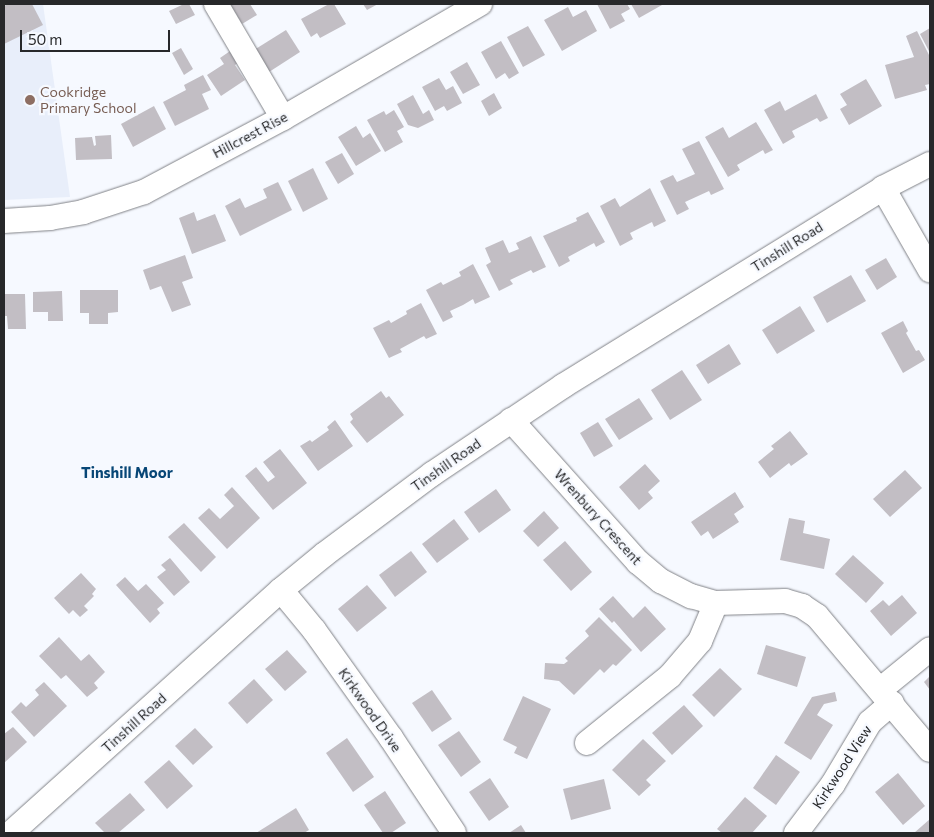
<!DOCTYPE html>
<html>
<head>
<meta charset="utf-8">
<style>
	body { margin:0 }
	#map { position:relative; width:934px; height:837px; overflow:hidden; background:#f6f9ff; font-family:Commissioner,sans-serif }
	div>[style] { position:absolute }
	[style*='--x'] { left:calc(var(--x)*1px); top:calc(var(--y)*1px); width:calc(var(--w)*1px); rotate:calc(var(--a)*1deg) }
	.built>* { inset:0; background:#e8eefa }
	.building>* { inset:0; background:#c2bec4 }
	.roads { filter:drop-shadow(0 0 1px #808287) drop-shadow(0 0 1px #808287) }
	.minor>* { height:24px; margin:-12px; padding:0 12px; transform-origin:12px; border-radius:12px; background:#fff }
	.dots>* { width:14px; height:14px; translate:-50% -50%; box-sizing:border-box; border:2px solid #f6f9ff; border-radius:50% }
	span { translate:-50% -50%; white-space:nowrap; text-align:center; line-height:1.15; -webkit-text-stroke:4.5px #f6f9ff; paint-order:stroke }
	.education-label { font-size:14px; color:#785e54 }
	.left { translate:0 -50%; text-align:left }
	.street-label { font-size:14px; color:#27282a }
	.neighbourhood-label { font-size:15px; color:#074676; font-weight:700 }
	.frame { position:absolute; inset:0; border:5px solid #27282a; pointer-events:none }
	.scale { position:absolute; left:20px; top:30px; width:150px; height:22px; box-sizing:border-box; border:2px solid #27282a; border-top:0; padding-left:6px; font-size:15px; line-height:18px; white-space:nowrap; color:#27282a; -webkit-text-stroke:4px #f6f9ff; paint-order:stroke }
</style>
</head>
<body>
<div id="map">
	<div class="built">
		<i style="clip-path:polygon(4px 4px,43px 4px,70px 197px,4px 200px)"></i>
	</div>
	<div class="building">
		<i style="clip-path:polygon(8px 4px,32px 4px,43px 25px,4px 44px,4px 6px)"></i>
		<i style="clip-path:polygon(184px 4px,189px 4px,195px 15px,176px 24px,169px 11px)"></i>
		<i style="clip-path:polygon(230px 4px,250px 4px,257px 15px,242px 24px)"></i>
		<i style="clip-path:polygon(329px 4px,334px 4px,346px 24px,320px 38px,317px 33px,311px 37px,301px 19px)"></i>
		<i style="clip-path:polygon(363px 4px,378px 4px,367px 10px)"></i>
		<i style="clip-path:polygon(597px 4px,627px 4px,630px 9px,621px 14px,625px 21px,610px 29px)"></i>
		<i style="clip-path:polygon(631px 4px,661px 4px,662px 5px,639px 18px)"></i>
		<i style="clip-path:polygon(568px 7px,573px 17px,586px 10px,597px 31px,562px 51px,544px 20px)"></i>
		<i style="clip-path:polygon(528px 26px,545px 55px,523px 67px,507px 37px)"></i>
		<i style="clip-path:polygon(930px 28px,930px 53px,920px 34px)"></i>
		<i style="clip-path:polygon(286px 30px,300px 52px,269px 72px,254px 50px)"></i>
		<i style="clip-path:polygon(917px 31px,930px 57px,930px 84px,925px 85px,927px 90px,895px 99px,885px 65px,914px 57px,906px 36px)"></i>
		<i style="clip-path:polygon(501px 41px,519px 73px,509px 79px,505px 73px,496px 79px,481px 52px)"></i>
		<i style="clip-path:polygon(181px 48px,193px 69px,184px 75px,172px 53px)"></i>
		<i style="clip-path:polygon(233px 49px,241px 61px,235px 65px,245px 80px,221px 96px,207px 75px,224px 64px,220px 58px)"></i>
		<i style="clip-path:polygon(467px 62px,480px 85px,463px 94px,450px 72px)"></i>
		<i style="clip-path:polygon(203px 75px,211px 90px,202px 94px,209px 109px,175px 126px,163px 102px,186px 90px,184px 85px)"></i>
		<i style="clip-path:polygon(439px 78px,446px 90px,453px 86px,462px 103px,447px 111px,444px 106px,435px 111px,422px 87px)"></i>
		<i style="clip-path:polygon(866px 79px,882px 106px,849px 125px,840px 109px,847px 105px,840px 94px)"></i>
		<i style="clip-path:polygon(494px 93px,502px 108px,489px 116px,481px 101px)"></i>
		<i style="clip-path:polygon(816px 94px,828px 118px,820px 122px,817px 118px,792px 131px,795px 137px,783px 144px,764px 110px,780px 101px,785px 111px)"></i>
		<i style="clip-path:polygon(413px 95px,423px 114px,429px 110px,434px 120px,418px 128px,408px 125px,397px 104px)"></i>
		<i style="clip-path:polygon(154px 106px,166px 129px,133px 147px,121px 124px)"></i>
		<i style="clip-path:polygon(394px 110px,404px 127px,397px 131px,403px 142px,385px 152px,367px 120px,384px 111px,386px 115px)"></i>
		<i style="clip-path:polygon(756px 122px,773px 150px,765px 154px,763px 150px,737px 165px,740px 170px,728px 177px,705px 137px,723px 127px,729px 138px)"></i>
		<i style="clip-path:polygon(356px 126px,363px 138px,370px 133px,381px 151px,356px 166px,338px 137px)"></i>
		<i style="clip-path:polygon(111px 135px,112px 159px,76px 160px,75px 138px,92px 137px,94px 146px,96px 145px,95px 136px)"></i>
		<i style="clip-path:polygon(699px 141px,724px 189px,711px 195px,709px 191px,685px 202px,689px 209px,677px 215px,660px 181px,673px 175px,677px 182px,695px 174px,682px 149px)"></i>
		<i style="clip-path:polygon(342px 153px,354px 174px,338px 184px,325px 162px)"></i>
		<i style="clip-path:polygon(313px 168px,328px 199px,303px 212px,288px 181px)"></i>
		<i style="clip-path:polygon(278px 182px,292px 210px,240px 236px,225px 206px,240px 198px,245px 208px,267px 198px,263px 189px)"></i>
		<i style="clip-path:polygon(650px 188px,666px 221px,654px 227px,652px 222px,630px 233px,633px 239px,620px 246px,600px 206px,615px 198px,620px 207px)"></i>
		<i style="clip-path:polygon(194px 212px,197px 221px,215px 214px,226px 241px,192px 254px,179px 218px)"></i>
		<i style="clip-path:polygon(588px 212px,605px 242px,596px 247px,594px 243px,568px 257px,570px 261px,559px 267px,543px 236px,577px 221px,576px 218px)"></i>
		<i style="clip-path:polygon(531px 236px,546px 267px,533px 273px,531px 270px,510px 280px,513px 284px,499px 291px,486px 265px,491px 262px,485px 248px,503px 240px,509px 253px,519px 249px,516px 243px)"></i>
		<i style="clip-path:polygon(185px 255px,193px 278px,182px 282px,191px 305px,172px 312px,161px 286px,150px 290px,143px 270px)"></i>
		<i style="clip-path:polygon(886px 258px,897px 277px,877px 290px,865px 270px)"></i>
		<i style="clip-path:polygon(473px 264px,490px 297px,475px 304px,473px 299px,463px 305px,450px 311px,453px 317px,443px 322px,426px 290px,441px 282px,443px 285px,461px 276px,459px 272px)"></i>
		<i style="clip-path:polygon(851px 275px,866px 301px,827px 323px,813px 297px)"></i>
		<i style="clip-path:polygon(80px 290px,118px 290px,118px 312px,108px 313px,108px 324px,89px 324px,89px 313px,80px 313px)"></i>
		<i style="clip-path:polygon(62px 291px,63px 321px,48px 321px,48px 312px,33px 312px,33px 292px)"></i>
		<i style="clip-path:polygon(4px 294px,25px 294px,26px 329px,8px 329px,7px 316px,4px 316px)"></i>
		<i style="clip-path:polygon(421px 303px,437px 334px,426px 339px,424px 336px,411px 343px,400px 349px,402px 352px,389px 358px,373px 328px,389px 320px,391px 323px,407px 314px,406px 311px)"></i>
		<i style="clip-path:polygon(800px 306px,815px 331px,777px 354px,762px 330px)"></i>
		<i style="clip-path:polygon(903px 321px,908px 331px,906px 333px,916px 351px,919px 350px,925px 360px,903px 373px,881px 333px)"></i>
		<i style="clip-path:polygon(729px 344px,741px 364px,708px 384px,696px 365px)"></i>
		<i style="clip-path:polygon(682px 370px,702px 400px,670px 420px,651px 390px)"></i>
		<i style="clip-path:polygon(381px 391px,386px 398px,389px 396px,404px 415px,367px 443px,350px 422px,353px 419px,350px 414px)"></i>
		<i style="clip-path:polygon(639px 398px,653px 419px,619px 440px,605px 419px)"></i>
		<i style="clip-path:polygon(335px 420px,353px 446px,318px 471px,300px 446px,310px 440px,312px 442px,329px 430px,327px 427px)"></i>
		<i style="clip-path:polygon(598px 422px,613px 446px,594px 457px,580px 433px)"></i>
		<i style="clip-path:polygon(790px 431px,808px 454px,791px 466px,789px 463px,770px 478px,758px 462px,774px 449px,771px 446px)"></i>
		<i style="clip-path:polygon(280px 449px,307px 483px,273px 510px,245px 476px,256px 467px,268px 482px,275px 477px,263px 462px)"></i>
		<i style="clip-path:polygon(645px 464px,660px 481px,648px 492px,653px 498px,639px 510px,619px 487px)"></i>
		<i style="clip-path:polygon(905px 470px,922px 488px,890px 517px,873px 499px)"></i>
		<i style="clip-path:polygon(232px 487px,260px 518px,227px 549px,198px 518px,209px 508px,220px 519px,234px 506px,224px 495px)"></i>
		<i style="clip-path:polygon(496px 489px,511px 510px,479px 533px,464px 512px)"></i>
		<i style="clip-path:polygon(735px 492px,744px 507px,734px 514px,739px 522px,713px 539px,708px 531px,701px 536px,691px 522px)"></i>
		<i style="clip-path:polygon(544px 511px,559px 528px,538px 547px,523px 531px)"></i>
		<i style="clip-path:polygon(789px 518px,805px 521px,803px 533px,830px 539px,824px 569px,780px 560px)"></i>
		<i style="clip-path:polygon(454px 519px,469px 539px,437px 563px,422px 544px)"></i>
		<i style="clip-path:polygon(184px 523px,216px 557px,201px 572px,168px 537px)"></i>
		<i style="clip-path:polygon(565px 541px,592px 572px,571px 591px,543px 560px)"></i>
		<i style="clip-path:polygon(411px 551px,427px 572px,395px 597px,379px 575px)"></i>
		<i style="clip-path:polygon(853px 555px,884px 583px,866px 603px,835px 574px)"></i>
		<i style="clip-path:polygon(170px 558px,190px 582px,174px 596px,157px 577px,166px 570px,161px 565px)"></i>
		<i style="clip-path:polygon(81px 573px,96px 589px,92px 594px,94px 596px,84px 606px,88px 610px,80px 617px,73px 610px,69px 614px,54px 598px)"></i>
		<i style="clip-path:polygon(125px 577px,138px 591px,146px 584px,164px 603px,157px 609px,160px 613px,150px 623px,116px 585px)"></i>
		<i style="clip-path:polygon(367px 585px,387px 608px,357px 632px,338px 609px)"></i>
		<i style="clip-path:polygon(902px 595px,917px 613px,891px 636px,870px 611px,883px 600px,889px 606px)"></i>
		<i style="clip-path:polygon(613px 596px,633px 618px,645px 606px,666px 629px,641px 652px,614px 621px,612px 623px,599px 609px)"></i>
		<i style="clip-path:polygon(599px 617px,632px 650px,616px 666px,613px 664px,604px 673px,600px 669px,574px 695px,559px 681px,544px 679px,545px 663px,564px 664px,568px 661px,565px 658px,589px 636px,585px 631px)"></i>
		<i style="clip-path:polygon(59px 637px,81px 661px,89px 654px,105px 672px,94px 683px,98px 688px,87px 697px,66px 675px,61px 679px,39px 656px)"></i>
		<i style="clip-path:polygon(766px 645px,806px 657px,797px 687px,757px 674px)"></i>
		<i style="clip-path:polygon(287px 650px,307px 672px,285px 691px,265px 669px)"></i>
		<i style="clip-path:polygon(720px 668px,742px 689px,714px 717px,692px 695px)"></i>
		<i style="clip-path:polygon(930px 676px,930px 690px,924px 682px)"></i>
		<i style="clip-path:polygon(254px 679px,273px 700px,247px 724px,228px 703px)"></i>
		<i style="clip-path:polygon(44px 682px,67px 706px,34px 737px,11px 712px,21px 702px,26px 707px,39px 695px,35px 690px)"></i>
		<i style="clip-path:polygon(432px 690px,452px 719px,432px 732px,412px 703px)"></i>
		<i style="clip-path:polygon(835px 692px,837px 701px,824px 704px,817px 715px,833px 725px,811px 760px,784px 743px,812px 697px)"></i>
		<i style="clip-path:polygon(523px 696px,551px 709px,527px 759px,514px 753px,517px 747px,503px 740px)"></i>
		<i style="clip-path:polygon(684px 705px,703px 726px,672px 755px,652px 733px)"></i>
		<i style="clip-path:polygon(13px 727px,27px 742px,4px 763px,4px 734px)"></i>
		<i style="clip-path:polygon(195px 728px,213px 747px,193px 765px,175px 746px)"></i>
		<i style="clip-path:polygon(459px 731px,481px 762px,461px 777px,438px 745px)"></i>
		<i style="clip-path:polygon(347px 738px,374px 777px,353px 792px,326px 753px)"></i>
		<i style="clip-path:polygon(643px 739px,666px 761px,646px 780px,651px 785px,639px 796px,612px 770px)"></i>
		<i style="clip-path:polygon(776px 755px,800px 772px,776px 805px,753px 788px)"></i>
		<i style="clip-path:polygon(169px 760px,193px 786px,167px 809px,144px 782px)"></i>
		<i style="clip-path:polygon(898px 773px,925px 806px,903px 825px,875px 792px)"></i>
		<i style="clip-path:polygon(490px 778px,509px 807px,489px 821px,469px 792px)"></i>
		<i style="clip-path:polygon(604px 779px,611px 809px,571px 820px,563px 789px)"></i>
		<i style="clip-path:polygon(385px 791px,406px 823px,391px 833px,383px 833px,364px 805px)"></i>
		<i style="clip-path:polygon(130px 793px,145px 810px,118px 833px,105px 833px,95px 823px)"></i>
		<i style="clip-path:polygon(745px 797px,767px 816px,752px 833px,722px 833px,717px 829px)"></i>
		<i style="clip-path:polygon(296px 808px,309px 830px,304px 833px,256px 833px)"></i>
		<i style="clip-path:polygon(930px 819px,930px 833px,914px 833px)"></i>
		<i style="clip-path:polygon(521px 825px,526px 833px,509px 833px)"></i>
	</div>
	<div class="roads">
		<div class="minor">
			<i style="--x:216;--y:4;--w:132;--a:59.6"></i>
			<i style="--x:883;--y:188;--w:95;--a:60.2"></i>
			<i style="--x:4;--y:221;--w:46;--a:-3.7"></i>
			<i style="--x:50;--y:218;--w:34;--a:-10"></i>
			<i style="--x:83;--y:212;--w:64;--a:-18.2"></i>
			<i style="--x:144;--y:192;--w:157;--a:-28"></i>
			<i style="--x:283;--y:118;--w:228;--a:-30.1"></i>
			<i style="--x:511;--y:420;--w:191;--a:48.2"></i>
			<i style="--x:638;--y:562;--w:30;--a:40"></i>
			<i style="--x:661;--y:581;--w:34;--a:27"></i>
			<i style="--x:691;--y:596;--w:26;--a:16"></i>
			<i style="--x:716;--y:603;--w:69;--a:-1.7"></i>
			<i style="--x:785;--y:601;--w:18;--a:16"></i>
			<i style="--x:802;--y:606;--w:18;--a:34"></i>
			<i style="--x:817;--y:616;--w:175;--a:49.9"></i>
			<i style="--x:281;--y:590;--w:52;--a:50.5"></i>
			<i style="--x:314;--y:630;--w:133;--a:54.5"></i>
			<i style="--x:391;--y:738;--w:114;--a:56.4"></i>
			<i style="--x:881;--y:689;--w:63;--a:-39.2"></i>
			<i style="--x:587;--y:743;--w:107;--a:-38.9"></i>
			<i style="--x:670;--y:676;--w:46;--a:-49.4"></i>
			<i style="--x:700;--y:641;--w:41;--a:-67.2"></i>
			<i style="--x:11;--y:833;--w:363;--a:-42"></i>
			<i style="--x:281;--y:590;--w:57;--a:-39.3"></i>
			<i style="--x:325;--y:554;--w:134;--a:-36.8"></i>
			<i style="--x:432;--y:474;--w:158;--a:-33.9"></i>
			<i style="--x:563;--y:386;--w:376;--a:-31.7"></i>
			<i style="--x:883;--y:188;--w:53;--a:-27.1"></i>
			<i style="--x:796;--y:833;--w:61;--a:-52.9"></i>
			<i style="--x:833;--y:784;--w:72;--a:-59.2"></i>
			<i style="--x:870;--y:722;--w:29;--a:-41"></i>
		</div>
	</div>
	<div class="dots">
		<i style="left:30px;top:100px;background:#8d6e63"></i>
	</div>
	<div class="education-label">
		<span class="left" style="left:40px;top:100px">Cookridge<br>Primary School</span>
	</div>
	<div class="street-label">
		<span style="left:250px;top:135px;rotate:-28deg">Hillcrest Rise</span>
		<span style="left:787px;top:247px;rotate:-32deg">Tinshill Road</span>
		<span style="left:446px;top:465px;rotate:-35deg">Tinshill Road</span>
		<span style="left:598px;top:517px;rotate:48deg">Wrenbury Crescent</span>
		<span style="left:370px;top:710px;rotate:55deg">Kirkwood Drive</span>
		<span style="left:134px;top:723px;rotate:-42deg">Tinshill Road</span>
		<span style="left:842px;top:767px;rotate:-57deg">Kirkwood View</span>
	</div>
	<div class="neighbourhood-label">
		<span style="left:127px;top:473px">Tinshill Moor</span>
	</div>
	<div class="frame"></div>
	<div class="scale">50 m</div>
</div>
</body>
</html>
